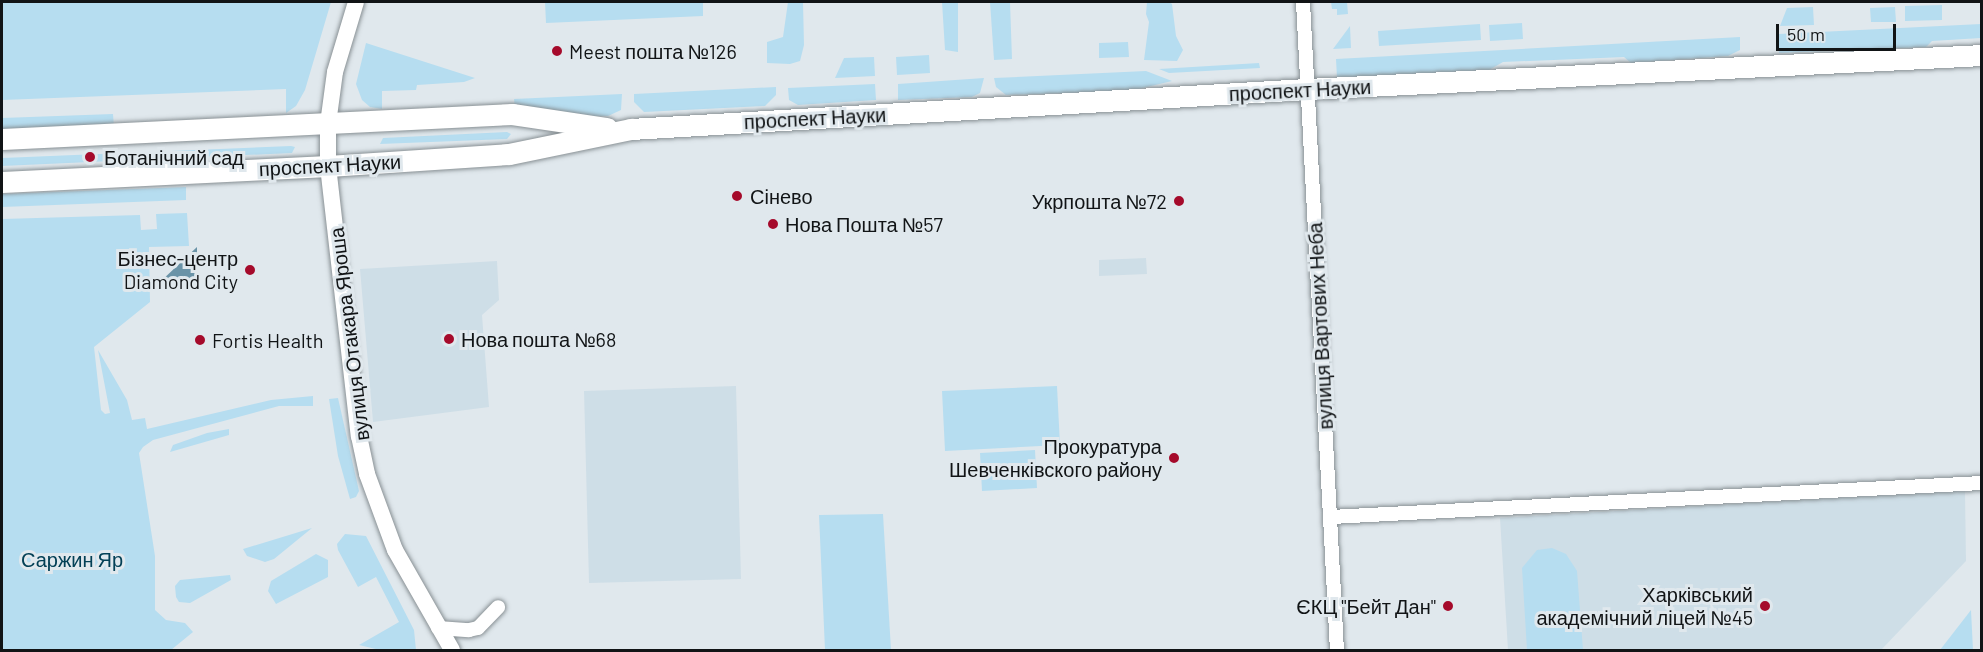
<!DOCTYPE html>
<html>
<head>
<meta charset="utf-8">
<style>
	body { margin:0 }
	#map { position:relative; width:1983px; height:652px; overflow:hidden; background:#e0e8ed; font-family:Barlow,sans-serif }
	div>[style] { position:absolute }
	[style*='--x'] { left:calc(var(--x)*1px); top:calc(var(--y)*1px); width:calc(var(--w)*1px); rotate:calc(var(--a)*1deg) }
	.built>* { inset:0; background:#cedee7 }
	.green>* { inset:0; background:#b6ddf0 }
	.water>* { inset:0; background:#6a93a7 }
	.roads { filter:drop-shadow(0 0 2px #889094) drop-shadow(0 0 2px #889094) }
	.minor>* { height:14px; margin:-7px; padding:0 7px; transform-origin:7px; border-radius:7px; background:#fff }
	.tertiary>* { height:16px; margin:-8px; padding:0 8px; transform-origin:8px; border-radius:8px; background:#fff }
	.primary>* { height:21px; margin:-10.5px; padding:0 10.5px; transform-origin:10.5px; border-radius:10.5px; background:#fff }
	.dots>* { width:16px; height:16px; translate:-50% -50%; box-sizing:border-box; border:3px solid #e0e8ed; border-radius:50% }
	span { translate:-50% -50%; white-space:nowrap; text-align:center; line-height:1.15; -webkit-text-stroke:6px #e0e8ed; paint-order:stroke }
	.poi-label { font-size:20px; color:#111416 }
	.left { translate:0 -50%; text-align:left }
	.right { translate:-100% -50%; text-align:right }
	.street-label { font-size:20px; color:#111416 }
	.park-label { font-size:20px; color:#034056 }
	.frame { position:absolute; inset:0; border:3px solid #111416; pointer-events:none }
	.scale { position:absolute; left:1776px; top:24px; width:120px; height:27px; box-sizing:border-box; border:3px solid #111416; border-top:0; padding-left:8px; font-size:18px; line-height:21px; white-space:nowrap; color:#111416; -webkit-text-stroke:4px #e0e8ed; paint-order:stroke }
</style>
</head>
<body>
<div id="map">
	<div class="built">
		<i style="clip-path:polygon(1146px 258px,1147px 274px,1099px 276px,1099px 260px)"></i>
		<i style="clip-path:polygon(497px 261px,499px 300px,482px 315px,489px 407px,373px 422px,360px 269px)"></i>
		<i style="clip-path:polygon(736px 386px,741px 579px,589px 583px,584px 391px)"></i>
		<i style="clip-path:polygon(1965px 490px,1966px 561px,1881px 650px,1508px 650px,1500px 518px)"></i>
	</div>
	<div class="green">
		<i style="clip-path:polygon(2px 2px,331px 2px,305px 90px,296px 106px,286px 113px,286px 89px,2px 100px)"></i>
		<i style="clip-path:polygon(545px 2px,703px 2px,703px 16px,546px 23px)"></i>
		<i style="clip-path:polygon(788px 2px,803px 2px,804px 45px,800px 61px,790px 64px,767px 63px,767px 42px,783px 37px)"></i>
		<i style="clip-path:polygon(942px 2px,958px 2px,958px 52px,945px 50px)"></i>
		<i style="clip-path:polygon(990px 2px,1010px 2px,1012px 59px,994px 60px)"></i>
		<i style="clip-path:polygon(1147px 2px,1169px 2px,1172px 4px,1176px 36px,1183px 50px,1177px 61px,1144px 60px,1149px 22px,1146px 14px)"></i>
		<i style="clip-path:polygon(1331px 2px,1347px 2px,1348px 14px,1337px 15px,1337px 9px,1332px 9px)"></i>
		<i style="clip-path:polygon(1942px 5px,1942px 20px,1905px 21px,1905px 6px)"></i>
		<i style="clip-path:polygon(1813px 7px,1814px 25px,1780px 26px,1787px 8px)"></i>
		<i style="clip-path:polygon(1895px 7px,1896px 22px,1871px 22px,1870px 8px)"></i>
		<i style="clip-path:polygon(1522px 23px,1523px 39px,1490px 41px,1489px 25px)"></i>
		<i style="clip-path:polygon(1480px 24px,1481px 40px,1379px 46px,1378px 31px)"></i>
		<i style="clip-path:polygon(1981px 24px,1981px 38px,1932px 41px,1926px 47px,1779px 53px,1779px 34px)"></i>
		<i style="clip-path:polygon(1350px 26px,1351px 48px,1333px 49px)"></i>
		<i style="clip-path:polygon(1740px 37px,1740px 50px,1728px 56px,1631px 63px,1624px 57px,1503px 62px,1489px 70px,1337px 78px,1336px 59px)"></i>
		<i style="clip-path:polygon(1128px 42px,1129px 57px,1099px 58px,1099px 43px)"></i>
		<i style="clip-path:polygon(366px 43px,475px 78px,464px 82px,417px 85px,416px 90px,382px 91px,382px 109px,370px 107px,362px 100px,356px 84px)"></i>
		<i style="clip-path:polygon(929px 55px,930px 73px,897px 75px,896px 57px)"></i>
		<i style="clip-path:polygon(874px 57px,875px 76px,835px 78px,844px 58px)"></i>
		<i style="clip-path:polygon(1259px 63px,1260px 68px,1169px 73px,1159px 69px)"></i>
		<i style="clip-path:polygon(1146px 71px,1172px 81px,1130px 91px,1006px 95px,996px 87px,994px 78px)"></i>
		<i style="clip-path:polygon(984px 78px,980px 93px,972px 97px,898px 100px,898px 84px)"></i>
		<i style="clip-path:polygon(875px 84px,876px 100px,798px 105px,789px 100px,788px 88px)"></i>
		<i style="clip-path:polygon(776px 87px,776px 95px,765px 106px,644px 112px,634px 102px,634px 94px)"></i>
		<i style="clip-path:polygon(622px 94px,621px 110px,608px 116px,568px 117px,515px 108px,514px 99px)"></i>
		<i style="clip-path:polygon(113px 114px,114px 127px,2px 131px,2px 118px)"></i>
		<i style="clip-path:polygon(507px 132px,511px 134px,507px 139px,380px 144px,383px 138px)"></i>
		<i style="clip-path:polygon(291px 146px,295px 147px,292px 153px,2px 166px,2px 158px)"></i>
		<i style="clip-path:polygon(186px 187px,186px 200px,2px 207px,2px 194px)"></i>
		<i style="clip-path:polygon(187px 213px,189px 246px,149px 247px,150px 302px,94px 347px,101px 410px,105px 414px,110px 413px,98px 350px,127px 400px,132px 420px,145px 418px,147px 429px,271px 400px,313px 396px,313px 406px,279px 406px,153px 440px,143px 447px,139px 453px,155px 556px,155px 610px,166px 620px,185px 623px,193px 632px,171px 650px,2px 650px,2px 219px,140px 215px,141px 230px,157px 229px,156px 214px)"></i>
		<i style="clip-path:polygon(1057px 386px,1060px 445px,945px 451px,942px 391px)"></i>
		<i style="clip-path:polygon(338px 398px,359px 491px,356px 497px,350px 499px,338px 456px,329px 399px)"></i>
		<i style="clip-path:polygon(229px 429px,229px 435px,170px 452px,173px 445px,207px 433px)"></i>
		<i style="clip-path:polygon(1035px 450px,1037px 488px,982px 491px,980px 453px)"></i>
		<i style="clip-path:polygon(883px 514px,891px 650px,825px 650px,819px 515px)"></i>
		<i style="clip-path:polygon(312px 528px,274px 559px,265px 562px,247px 556px,243px 549px)"></i>
		<i style="clip-path:polygon(345px 534px,366px 536px,414px 630px,416px 650px,380px 650px,359px 645px,399px 622px,376px 577px,358px 587px,338px 550px,337px 544px)"></i>
		<i style="clip-path:polygon(1552px 548px,1566px 554px,1577px 571px,1583px 650px,1527px 650px,1522px 568px,1537px 550px)"></i>
		<i style="clip-path:polygon(316px 554px,328px 560px,328px 577px,276px 604px,268px 591px,271px 581px)"></i>
		<i style="clip-path:polygon(230px 575px,231px 580px,190px 603px,179px 602px,176px 597px,175px 586px,180px 580px)"></i>
		<i style="clip-path:polygon(1971px 610px,1973px 650px,1940px 650px)"></i>
	</div>
	<div class="water">
		<i style="clip-path:polygon(197px 247px,197px 283px,159px 283px)"></i>
	</div>
	<div class="roads">
		<div class="minor">
			<i style="--x:1303;--y:2;--w:649;--a:87"></i>
			<i style="--x:1331;--y:517;--w:652;--a:-2.99"></i>
			<i style="--x:438;--y:628;--w:31;--a:4"></i>
			<i style="--x:469;--y:630;--w:9;--a:-13"></i>
			<i style="--x:478;--y:628;--w:29;--a:-46"></i>
		</div>
		<div class="tertiary">
			<i style="--x:356;--y:2;--w:73;--a:106.7"></i>
			<i style="--x:335;--y:72;--w:52;--a:97.7"></i>
			<i style="--x:328;--y:124;--w:42;--a:90"></i>
			<i style="--x:328;--y:166;--w:272;--a:83.5"></i>
			<i style="--x:359;--y:436;--w:39;--a:78"></i>
			<i style="--x:367;--y:474;--w:81;--a:69.8"></i>
			<i style="--x:395;--y:550;--w:115;--a:60.3"></i>
		</div>
		<div class="primary">
			<i style="--x:2;--y:139;--w:511;--a:-2.81"></i>
			<i style="--x:512;--y:114;--w:96;--a:8.4"></i>
			<i style="--x:2;--y:182;--w:326;--a:-2.8"></i>
			<i style="--x:328;--y:166;--w:181;--a:-3.8"></i>
			<i style="--x:509;--y:154;--w:125;--a:-11.6"></i>
			<i style="--x:631;--y:129;--w:677;--a:-3.39"></i>
			<i style="--x:1307;--y:89;--w:676;--a:-2.88"></i>
		</div>
	</div>
	<div class="dots">
		<i style="left:557px;top:51px;background:#a50a2b"></i>
		<i style="left:90px;top:157px;background:#a50a2b"></i>
		<i style="left:737px;top:196px;background:#a50a2b"></i>
		<i style="left:1179px;top:201px;background:#a50a2b"></i>
		<i style="left:773px;top:224px;background:#a50a2b"></i>
		<i style="left:250px;top:270px;background:#a50a2b"></i>
		<i style="left:449px;top:339px;background:#a50a2b"></i>
		<i style="left:200px;top:340px;background:#a50a2b"></i>
		<i style="left:1174px;top:458px;background:#a50a2b"></i>
		<i style="left:1448px;top:606px;background:#a50a2b"></i>
		<i style="left:1765px;top:606px;background:#a50a2b"></i>
	</div>
	<div class="poi-label">
		<span class="left" style="left:569px;top:51px">Meest пошта №126</span>
		<span class="left" style="left:104px;top:157px">Ботанічний сад</span>
		<span class="left" style="left:750px;top:196px">Сінево</span>
		<span class="right" style="left:1167px;top:201px">Укрпошта №72</span>
		<span class="left" style="left:785px;top:224px">Нова Пошта №57</span>
		<span class="right" style="left:238px;top:270px">Бізнес-центр<br>Diamond City</span>
		<span class="left" style="left:461px;top:339px">Нова пошта №68</span>
		<span class="left" style="left:212px;top:340px">Fortis Health</span>
		<span class="right" style="left:1162px;top:458px">Прокуратура<br>Шевченківского району</span>
		<span class="right" style="left:1753px;top:606px">Харківський<br>академічний ліцей №45</span>
		<span class="right" style="left:1436px;top:606px">ЄКЦ "Бейт Дан"</span>
	</div>
	<div class="street-label">
		<span style="left:1300px;top:90px;rotate:-3deg">проспект Науки</span>
		<span style="left:815px;top:118px;rotate:-3deg">проспект Науки</span>
		<span style="left:330px;top:165px;rotate:-3deg">проспект Науки</span>
		<span style="left:1320px;top:326px;rotate:-93deg">вулиця Вартових Неба</span>
		<span style="left:349px;top:334px;rotate:-97deg">вулиця Отакара Яроша</span>
	</div>
	<div class="park-label">
		<span style="left:72px;top:559px">Саржин Яр</span>
	</div>
	<div class="frame"></div>
	<div class="scale">50 m</div>
</div>
</body>
</html>
